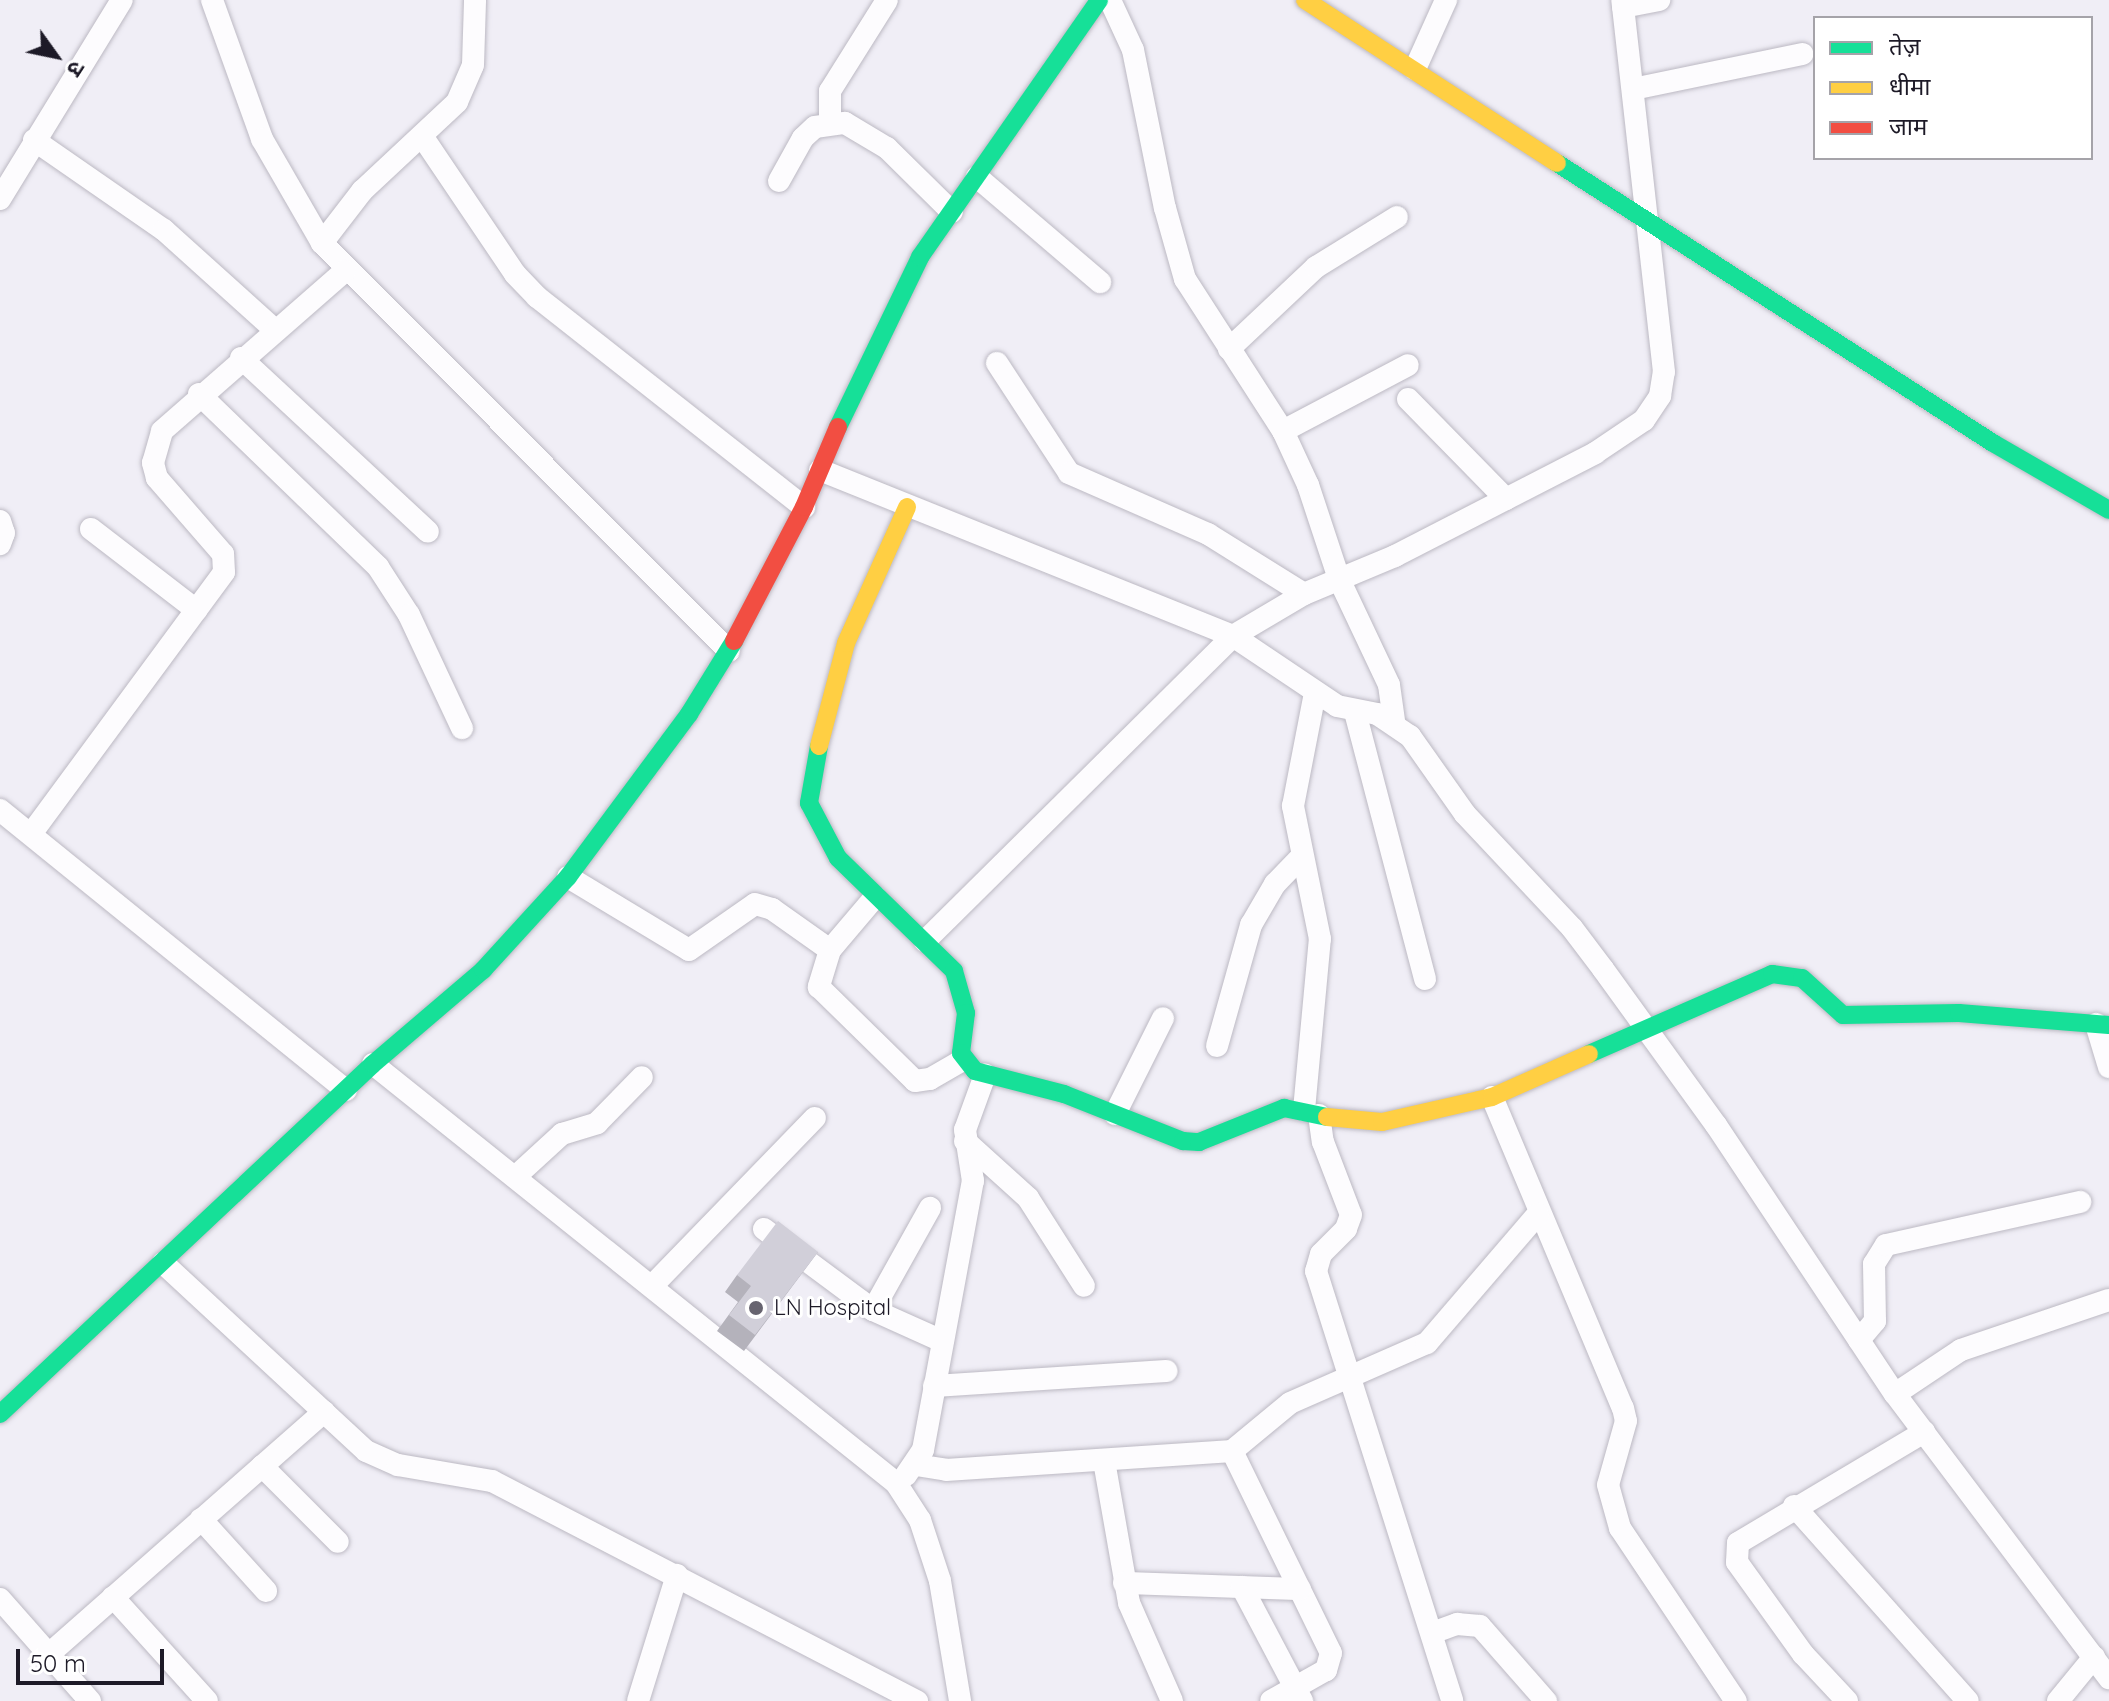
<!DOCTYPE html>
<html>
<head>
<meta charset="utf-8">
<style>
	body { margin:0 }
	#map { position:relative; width:2109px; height:1701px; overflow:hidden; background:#f0eef6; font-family:Quicksand,"Noto Sans Devanagari",sans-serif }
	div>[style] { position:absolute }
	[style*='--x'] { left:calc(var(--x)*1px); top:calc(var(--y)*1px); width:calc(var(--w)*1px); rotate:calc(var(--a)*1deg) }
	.roads { filter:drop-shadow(0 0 2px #bcb9c3) drop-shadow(0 0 2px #bcb9c3) }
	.street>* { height:22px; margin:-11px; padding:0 11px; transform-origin:11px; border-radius:11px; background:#fdfcfe }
	.fast>* { height:18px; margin:-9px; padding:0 9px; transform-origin:9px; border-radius:9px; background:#16e098 }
	.slow>* { height:18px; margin:-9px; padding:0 9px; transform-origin:9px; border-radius:9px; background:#ffcf43 }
	.jam>* { height:18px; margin:-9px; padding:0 9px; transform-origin:9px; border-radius:9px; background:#f24e42 }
	.wall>* { inset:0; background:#b4b2bb }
	.building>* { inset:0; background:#d1cfd9 }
	.dots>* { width:22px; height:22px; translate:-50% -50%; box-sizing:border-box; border:4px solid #fff; border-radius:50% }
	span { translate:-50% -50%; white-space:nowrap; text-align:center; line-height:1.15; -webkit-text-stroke:6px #fff; paint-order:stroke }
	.poi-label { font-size:22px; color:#1d1a27 }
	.left { translate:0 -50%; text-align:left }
	.legend { position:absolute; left:1813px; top:16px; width:280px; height:144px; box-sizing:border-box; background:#fff; border:2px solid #a5a3a9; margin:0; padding:10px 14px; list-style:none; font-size:24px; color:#1d1a27 }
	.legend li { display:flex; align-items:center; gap:16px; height:40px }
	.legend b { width:40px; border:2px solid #a5a3a9 }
	.north { position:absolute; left:16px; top:16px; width:80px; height:80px; -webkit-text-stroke:6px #fff; paint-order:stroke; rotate:123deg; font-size:22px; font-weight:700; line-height:32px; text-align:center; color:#1d1a27 }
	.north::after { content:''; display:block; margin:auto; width:28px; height:36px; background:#1d1a27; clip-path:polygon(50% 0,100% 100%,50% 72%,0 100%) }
	.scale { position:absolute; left:16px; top:1649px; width:148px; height:36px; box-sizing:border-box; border:4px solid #1d1a27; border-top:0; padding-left:10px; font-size:24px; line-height:28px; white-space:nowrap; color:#1d1a27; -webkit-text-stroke:6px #fff; paint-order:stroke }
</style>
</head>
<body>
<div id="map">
	<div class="roads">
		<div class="street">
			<i style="--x:212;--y:0;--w:148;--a:70.2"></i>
			<i style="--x:262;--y:139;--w:120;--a:60"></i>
			<i style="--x:322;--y:243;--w:576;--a:45.07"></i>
			<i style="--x:1110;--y:0;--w:55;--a:65.3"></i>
			<i style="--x:1133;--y:50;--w:161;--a:78.6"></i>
			<i style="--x:1165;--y:208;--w:74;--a:74.3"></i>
			<i style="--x:1185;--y:279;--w:181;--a:57.2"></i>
			<i style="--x:1283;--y:431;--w:60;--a:65.2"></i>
			<i style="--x:1308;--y:485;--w:99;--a:71.7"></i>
			<i style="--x:1339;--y:579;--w:117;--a:64.7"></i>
			<i style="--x:1389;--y:685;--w:36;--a:82"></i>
			<i style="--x:1623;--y:7;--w:37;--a:-11"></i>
			<i style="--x:1415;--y:69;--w:76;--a:-65.8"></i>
			<i style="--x:1633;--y:89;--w:173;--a:-11.7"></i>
			<i style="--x:830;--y:121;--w:30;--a:-90"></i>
			<i style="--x:830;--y:91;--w:107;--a:-57.9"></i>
			<i style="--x:422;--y:136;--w:166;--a:56"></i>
			<i style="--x:515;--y:274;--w:32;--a:46"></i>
			<i style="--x:537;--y:297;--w:340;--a:38.2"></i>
			<i style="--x:34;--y:140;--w:158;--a:34.7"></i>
			<i style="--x:164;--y:230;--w:149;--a:42"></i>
			<i style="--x:977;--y:177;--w:162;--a:40.5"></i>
			<i style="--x:779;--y:181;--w:49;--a:-60.8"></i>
			<i style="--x:803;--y:138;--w:16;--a:-43"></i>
			<i style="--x:815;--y:127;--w:30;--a:-8"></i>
			<i style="--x:845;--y:123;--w:49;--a:30.8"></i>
			<i style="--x:887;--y:148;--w:91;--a:44.6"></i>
			<i style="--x:0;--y:199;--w:233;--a:-58.5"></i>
			<i style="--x:322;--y:243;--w:66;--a:-52.4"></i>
			<i style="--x:362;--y:191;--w:130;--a:-43.1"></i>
			<i style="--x:457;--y:102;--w:40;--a:-66.6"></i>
			<i style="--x:473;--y:65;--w:65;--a:-88.2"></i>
			<i style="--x:1229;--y:349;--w:120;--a:-43.3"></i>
			<i style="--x:1316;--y:267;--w:95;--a:-31.7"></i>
			<i style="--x:241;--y:358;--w:255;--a:42.9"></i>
			<i style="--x:997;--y:363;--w:131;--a:56.8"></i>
			<i style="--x:1069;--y:473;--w:152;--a:23.7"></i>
			<i style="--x:1208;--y:534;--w:113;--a:32"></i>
			<i style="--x:199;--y:394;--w:249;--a:44"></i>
			<i style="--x:378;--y:567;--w:57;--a:57.1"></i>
			<i style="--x:409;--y:615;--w:125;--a:64.9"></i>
			<i style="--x:1408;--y:399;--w:140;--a:45.6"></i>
			<i style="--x:1283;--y:431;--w:141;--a:-27.8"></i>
			<i style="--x:820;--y:470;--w:445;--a:21.9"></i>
			<i style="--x:1233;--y:636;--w:125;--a:33.9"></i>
			<i style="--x:1337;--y:706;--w:41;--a:11.3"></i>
			<i style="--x:1377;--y:714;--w:40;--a:34"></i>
			<i style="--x:1410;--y:736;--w:95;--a:54.8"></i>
			<i style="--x:1465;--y:814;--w:156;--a:46.8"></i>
			<i style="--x:1572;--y:928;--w:51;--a:52.9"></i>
			<i style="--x:1603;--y:969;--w:193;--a:54.1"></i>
			<i style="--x:1716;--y:1125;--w:323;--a:56.4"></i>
			<i style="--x:1895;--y:1394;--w:356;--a:53"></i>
			<i style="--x:0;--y:521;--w:13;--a:72"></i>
			<i style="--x:4;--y:533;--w:12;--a:110"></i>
			<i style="--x:91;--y:529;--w:133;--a:37.6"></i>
			<i style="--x:1355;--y:712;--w:276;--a:75.3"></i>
			<i style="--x:0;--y:810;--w:445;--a:39"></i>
			<i style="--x:31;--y:834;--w:325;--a:-53.6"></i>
			<i style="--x:224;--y:572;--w:18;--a:-93"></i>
			<i style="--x:223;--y:554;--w:101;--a:-131"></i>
			<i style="--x:157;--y:478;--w:16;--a:-105"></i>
			<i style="--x:153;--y:463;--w:33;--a:-74"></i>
			<i style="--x:162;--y:431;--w:243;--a:-41.2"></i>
			<i style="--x:568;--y:877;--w:141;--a:31.1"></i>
			<i style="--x:689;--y:950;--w:80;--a:-34.9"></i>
			<i style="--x:755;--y:904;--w:18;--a:16"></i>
			<i style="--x:772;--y:909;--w:71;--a:35.3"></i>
			<i style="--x:875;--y:897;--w:70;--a:130.3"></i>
			<i style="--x:830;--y:950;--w:39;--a:107"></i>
			<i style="--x:819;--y:987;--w:134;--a:44.4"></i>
			<i style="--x:915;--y:1081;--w:15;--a:-8"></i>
			<i style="--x:930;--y:1079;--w:38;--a:-30"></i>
			<i style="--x:925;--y:941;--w:433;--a:-44.7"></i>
			<i style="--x:1233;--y:636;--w:82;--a:-30.6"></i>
			<i style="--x:1304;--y:594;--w:99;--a:-22.7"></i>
			<i style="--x:1395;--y:556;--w:225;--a:-27.2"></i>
			<i style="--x:1595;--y:453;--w:59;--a:-34"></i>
			<i style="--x:1644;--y:420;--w:29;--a:-56"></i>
			<i style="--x:1660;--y:396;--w:24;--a:-81"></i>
			<i style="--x:1664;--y:372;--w:374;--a:-96.4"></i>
			<i style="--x:2096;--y:1024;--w:45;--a:73.2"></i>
			<i style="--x:1217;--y:1046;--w:126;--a:-74.3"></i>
			<i style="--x:1251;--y:925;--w:48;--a:-59.7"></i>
			<i style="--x:1275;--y:884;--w:39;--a:-46"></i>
			<i style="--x:373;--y:1064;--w:670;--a:38.7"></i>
			<i style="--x:896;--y:1483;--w:44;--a:57"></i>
			<i style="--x:920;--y:1520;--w:64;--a:71.8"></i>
			<i style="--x:940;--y:1581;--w:122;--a:80.5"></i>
			<i style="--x:1492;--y:1097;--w:337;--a:67.2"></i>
			<i style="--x:1623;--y:1408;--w:13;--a:77"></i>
			<i style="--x:1626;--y:1421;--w:66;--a:105.7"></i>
			<i style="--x:1608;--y:1485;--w:45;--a:74.4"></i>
			<i style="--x:1620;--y:1528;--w:208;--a:56.2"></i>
			<i style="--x:1304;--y:1110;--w:172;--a:-84.7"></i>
			<i style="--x:1320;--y:939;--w:136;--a:-101.5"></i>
			<i style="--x:1293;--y:806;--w:115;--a:-79"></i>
			<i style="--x:1115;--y:1114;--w:107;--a:-63.4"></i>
			<i style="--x:1319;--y:1115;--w:27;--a:82"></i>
			<i style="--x:1323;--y:1142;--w:78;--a:69"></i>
			<i style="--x:1351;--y:1215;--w:15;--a:110"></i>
			<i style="--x:1346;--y:1229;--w:35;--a:135"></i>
			<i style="--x:1321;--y:1254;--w:18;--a:106"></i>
			<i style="--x:1316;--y:1271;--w:451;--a:72.4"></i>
			<i style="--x:965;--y:1141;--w:85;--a:42.1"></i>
			<i style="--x:1028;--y:1198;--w:104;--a:57.5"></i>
			<i style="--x:515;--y:1177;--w:64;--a:-42.5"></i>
			<i style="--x:562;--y:1134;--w:37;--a:-17"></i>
			<i style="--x:597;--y:1123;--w:64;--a:-45.6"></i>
			<i style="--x:764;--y:1229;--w:136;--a:36.6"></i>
			<i style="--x:873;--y:1310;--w:76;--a:24.2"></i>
			<i style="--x:163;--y:1263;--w:277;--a:42.8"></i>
			<i style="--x:366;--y:1451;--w:35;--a:24"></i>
			<i style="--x:398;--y:1465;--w:95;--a:9.7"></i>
			<i style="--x:492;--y:1481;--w:479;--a:27.4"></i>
			<i style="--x:652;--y:1286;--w:234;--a:-45.9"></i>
			<i style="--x:873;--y:1310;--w:117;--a:-60.8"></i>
			<i style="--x:1859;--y:1340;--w:25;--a:-50"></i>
			<i style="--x:1875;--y:1321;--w:57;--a:-91"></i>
			<i style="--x:1874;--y:1264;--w:22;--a:-58"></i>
			<i style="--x:1886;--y:1245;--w:199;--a:-12.5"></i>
			<i style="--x:934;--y:1386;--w:233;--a:-3.7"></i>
			<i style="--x:1895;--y:1394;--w:79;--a:-33.7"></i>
			<i style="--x:1961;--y:1350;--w:156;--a:-18.7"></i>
			<i style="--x:1232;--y:1451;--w:225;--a:63.9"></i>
			<i style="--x:1331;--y:1653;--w:18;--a:106"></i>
			<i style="--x:1326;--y:1670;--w:63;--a:150.6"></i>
			<i style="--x:1104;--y:1461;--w:144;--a:80"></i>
			<i style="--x:1129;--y:1603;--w:107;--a:66.3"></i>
			<i style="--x:916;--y:1465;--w:30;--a:9"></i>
			<i style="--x:946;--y:1470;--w:287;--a:-3.8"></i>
			<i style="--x:1232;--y:1451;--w:75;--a:-39.6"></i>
			<i style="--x:1290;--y:1403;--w:150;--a:-23.7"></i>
			<i style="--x:1427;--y:1343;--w:170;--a:-49.3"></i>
			<i style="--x:262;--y:1466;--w:107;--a:45"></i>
			<i style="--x:906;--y:1475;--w:30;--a:-56"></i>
			<i style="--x:923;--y:1450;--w:274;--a:-79.5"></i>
			<i style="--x:973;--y:1181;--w:52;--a:-98.9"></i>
			<i style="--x:965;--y:1130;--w:59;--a:-70"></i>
			<i style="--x:1794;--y:1506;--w:261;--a:48.3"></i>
			<i style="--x:201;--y:1519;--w:97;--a:47.9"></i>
			<i style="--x:1124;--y:1583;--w:176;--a:2"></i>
			<i style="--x:1242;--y:1587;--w:129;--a:62.2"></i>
			<i style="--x:113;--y:1597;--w:140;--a:47.9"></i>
			<i style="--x:0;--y:1599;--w:136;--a:48.6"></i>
			<i style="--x:1432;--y:1633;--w:27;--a:-20"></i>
			<i style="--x:1457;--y:1624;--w:23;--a:5"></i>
			<i style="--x:1480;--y:1626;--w:100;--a:48.7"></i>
			<i style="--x:48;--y:1655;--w:368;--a:-41.4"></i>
			<i style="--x:638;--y:1701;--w:132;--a:-72.8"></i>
			<i style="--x:1847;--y:1701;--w:64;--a:-133.1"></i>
			<i style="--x:1803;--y:1654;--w:113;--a:-125.7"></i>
			<i style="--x:1737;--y:1562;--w:19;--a:-87"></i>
			<i style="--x:1738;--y:1543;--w:217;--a:-30.8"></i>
			<i style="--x:2058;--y:1701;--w:57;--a:-50.7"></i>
		</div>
		<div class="fast">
			<i style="--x:1557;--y:163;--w:518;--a:32.71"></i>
			<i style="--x:1993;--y:443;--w:134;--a:30"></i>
			<i style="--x:838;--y:427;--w:189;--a:-64.2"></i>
			<i style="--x:920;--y:257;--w:313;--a:-55.1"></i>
			<i style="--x:819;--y:746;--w:58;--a:100"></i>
			<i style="--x:809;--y:803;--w:62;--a:62.2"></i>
			<i style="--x:838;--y:858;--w:162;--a:44.2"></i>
			<i style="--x:954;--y:971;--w:44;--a:74.1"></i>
			<i style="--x:966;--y:1013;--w:40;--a:97.1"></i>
			<i style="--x:961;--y:1053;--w:23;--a:52"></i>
			<i style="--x:975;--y:1071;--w:92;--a:14.5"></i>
			<i style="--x:1064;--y:1094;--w:128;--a:21.6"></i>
			<i style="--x:1183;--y:1141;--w:16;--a:4"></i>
			<i style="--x:1199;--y:1142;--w:92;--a:-21.8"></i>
			<i style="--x:1284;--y:1108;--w:44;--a:11.8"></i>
			<i style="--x:1589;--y:1054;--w:200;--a:-23.6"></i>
			<i style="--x:1772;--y:974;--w:30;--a:8"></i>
			<i style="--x:1802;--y:978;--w:55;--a:42.1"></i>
			<i style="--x:1843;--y:1015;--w:116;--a:-1"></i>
			<i style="--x:1959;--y:1013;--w:150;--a:4.6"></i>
			<i style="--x:0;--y:1414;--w:511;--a:-43.18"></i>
			<i style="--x:373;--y:1064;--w:145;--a:-40.5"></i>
			<i style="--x:483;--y:970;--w:126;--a:-47.6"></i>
			<i style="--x:568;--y:877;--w:203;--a:-53.4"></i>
			<i style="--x:689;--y:714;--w:86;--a:-58.3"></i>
		</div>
		<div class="slow">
			<i style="--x:1305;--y:0;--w:300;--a:32.9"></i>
			<i style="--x:819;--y:746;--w:106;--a:-75.3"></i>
			<i style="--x:846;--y:643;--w:149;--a:-65.8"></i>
			<i style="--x:1327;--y:1117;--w:55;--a:5.2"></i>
			<i style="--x:1382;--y:1122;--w:113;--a:-12.8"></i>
			<i style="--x:1492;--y:1097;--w:106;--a:-23.9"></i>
		</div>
		<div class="jam">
			<i style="--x:734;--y:641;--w:151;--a:-62.4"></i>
			<i style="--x:804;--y:507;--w:87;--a:-67"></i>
		</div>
	</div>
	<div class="wall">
		<i style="clip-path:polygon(818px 1252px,744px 1351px,717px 1331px,738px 1302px,725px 1292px,737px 1275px)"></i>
	</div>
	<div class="building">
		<i style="clip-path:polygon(778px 1221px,818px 1252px,755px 1335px,729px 1315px,751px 1286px,737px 1275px)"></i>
	</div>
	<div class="dots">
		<i style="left:756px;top:1308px;background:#67646f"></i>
	</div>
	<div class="poi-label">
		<span class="left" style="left:774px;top:1308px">LN Hospital</span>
	</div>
	<ul class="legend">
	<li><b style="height:10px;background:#16e098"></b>तेज़</li>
	<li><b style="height:10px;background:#ffcf43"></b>धीमा</li>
	<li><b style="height:10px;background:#f24e42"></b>जाम</li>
	</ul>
	<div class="north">उ</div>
	<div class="scale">50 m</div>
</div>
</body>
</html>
